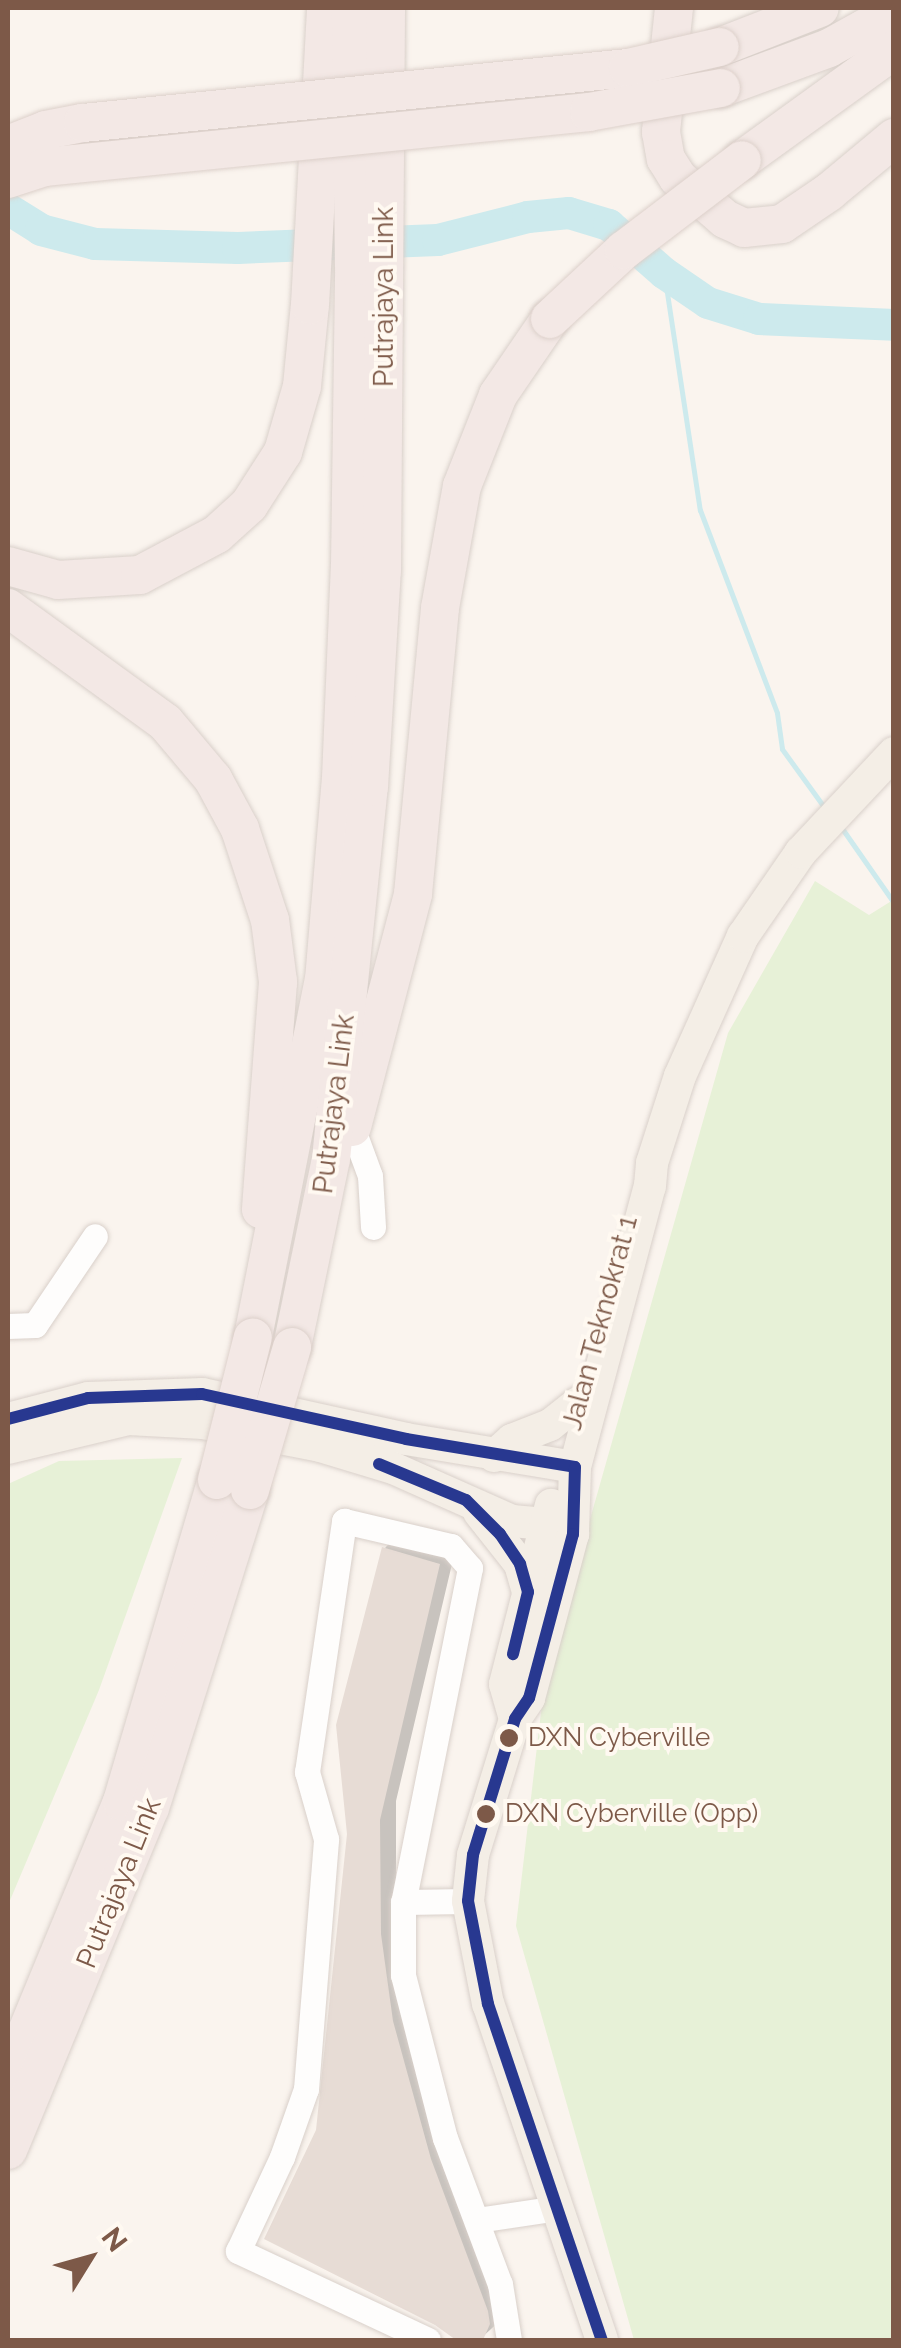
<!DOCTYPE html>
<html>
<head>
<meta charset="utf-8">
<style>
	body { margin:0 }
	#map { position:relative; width:901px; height:2348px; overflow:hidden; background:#faf4ee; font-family:Raleway,sans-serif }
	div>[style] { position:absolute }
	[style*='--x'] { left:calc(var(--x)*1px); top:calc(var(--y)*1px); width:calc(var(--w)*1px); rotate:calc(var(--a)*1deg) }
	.green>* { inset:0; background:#e7f1d7 }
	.shadow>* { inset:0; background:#0003 }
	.stream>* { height:5px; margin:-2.5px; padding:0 2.5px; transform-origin:2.5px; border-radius:2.5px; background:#cdeaed }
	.river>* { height:32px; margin:-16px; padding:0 16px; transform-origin:16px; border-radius:16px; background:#cdeaed }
	.building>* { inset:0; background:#e7dcd5 }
	.roads { filter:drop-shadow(0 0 2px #d9d0ca) drop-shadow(0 0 2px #d9d0ca) }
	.minor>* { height:25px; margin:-12.5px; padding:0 12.5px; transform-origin:12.5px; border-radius:12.5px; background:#fefdfc }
	.major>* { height:32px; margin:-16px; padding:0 16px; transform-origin:16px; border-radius:16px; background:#f4eee6 }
	.highway>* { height:38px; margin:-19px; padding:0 19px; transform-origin:19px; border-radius:19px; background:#f3e8e5 }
	.bridges { filter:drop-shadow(0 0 2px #dcd0ca) drop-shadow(0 0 2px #dcd0ca) }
	.highway-bridge>* { height:38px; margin:-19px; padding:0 19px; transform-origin:19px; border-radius:19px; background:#f3e8e5 }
	.bus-1>* { height:12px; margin:-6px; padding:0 6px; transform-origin:6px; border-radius:6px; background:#283890 }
	.dots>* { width:28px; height:28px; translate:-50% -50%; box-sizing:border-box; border:5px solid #fff9f1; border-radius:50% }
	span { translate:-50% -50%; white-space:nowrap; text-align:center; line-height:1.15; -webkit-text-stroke:8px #fff9f1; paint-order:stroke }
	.bus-label { font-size:26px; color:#7d5948 }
	.left { translate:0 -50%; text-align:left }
	.street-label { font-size:28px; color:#7d5948 }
	.frame { position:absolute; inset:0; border:10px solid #7d5948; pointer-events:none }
	.north { position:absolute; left:40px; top:2208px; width:100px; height:100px; -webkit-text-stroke:8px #fff9f1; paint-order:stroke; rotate:53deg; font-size:28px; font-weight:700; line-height:40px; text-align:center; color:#7d5948 }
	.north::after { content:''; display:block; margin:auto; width:35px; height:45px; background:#7d5948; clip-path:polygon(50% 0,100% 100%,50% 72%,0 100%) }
</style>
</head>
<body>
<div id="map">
	<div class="green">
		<i style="clip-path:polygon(815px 881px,869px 915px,893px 900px,893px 2340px,634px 2340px,516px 1926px,545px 1678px,728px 1033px)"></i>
		<i style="clip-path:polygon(182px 1458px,99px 1690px,8px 1905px,8px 1484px,59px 1461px)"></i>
	</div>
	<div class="shadow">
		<i style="clip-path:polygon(401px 1531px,456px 1547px,396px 1801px,396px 1916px,503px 2318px,479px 2340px,463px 2340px,436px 2323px,319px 2131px,385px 1548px)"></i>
	</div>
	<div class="stream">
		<i style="--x:664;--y:273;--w:240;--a:81.4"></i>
		<i style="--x:700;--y:510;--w:217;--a:69.2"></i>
		<i style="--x:777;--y:713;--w:36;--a:82"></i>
		<i style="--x:782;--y:749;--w:72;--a:54.1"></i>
		<i style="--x:841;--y:827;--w:93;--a:55.1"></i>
	</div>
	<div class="river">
		<i style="--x:8;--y:209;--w:39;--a:32"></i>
		<i style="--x:41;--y:230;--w:56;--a:14.5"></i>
		<i style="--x:95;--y:244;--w:143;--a:1.6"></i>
		<i style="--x:238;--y:248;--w:200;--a:-2.3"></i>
		<i style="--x:438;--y:240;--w:93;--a:-14.3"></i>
		<i style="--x:528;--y:217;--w:41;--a:-5.6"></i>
		<i style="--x:569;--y:213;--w:42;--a:16.7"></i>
		<i style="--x:609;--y:225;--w:73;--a:41.1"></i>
		<i style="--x:664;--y:273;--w:53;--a:34.3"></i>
		<i style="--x:708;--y:303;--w:53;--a:17.4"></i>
		<i style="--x:759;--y:319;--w:135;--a:2.5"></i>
	</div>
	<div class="building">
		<i style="clip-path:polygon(382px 1547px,440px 1564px,380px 1820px,381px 1934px,393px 2021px,431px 2159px,488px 2311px,490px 2324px,483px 2340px,456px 2340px,435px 2325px,264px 2239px,316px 2130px,347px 1834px,336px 1725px)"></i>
	</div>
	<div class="roads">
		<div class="minor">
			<i style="--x:352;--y:1127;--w:52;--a:69.8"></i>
			<i style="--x:370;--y:1176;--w:51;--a:86.6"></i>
			<i style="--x:8;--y:1326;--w:27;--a:-2"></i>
			<i style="--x:35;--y:1325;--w:107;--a:-56"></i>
			<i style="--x:403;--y:1902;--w:65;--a:-0.9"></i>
			<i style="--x:477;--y:2220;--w:82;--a:-8.4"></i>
			<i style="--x:428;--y:2340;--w:210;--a:-154.9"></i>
			<i style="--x:238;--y:2251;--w:104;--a:-64.9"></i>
			<i style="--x:282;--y:2157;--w:72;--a:-70.6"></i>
			<i style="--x:306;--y:2089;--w:251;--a:-85.4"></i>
			<i style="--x:326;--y:1839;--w:70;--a:-105.8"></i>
			<i style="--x:307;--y:1772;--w:254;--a:-81.6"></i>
			<i style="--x:344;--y:1521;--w:110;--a:13.2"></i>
			<i style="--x:451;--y:1546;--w:29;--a:49"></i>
			<i style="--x:470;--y:1568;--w:341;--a:101.3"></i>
			<i style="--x:403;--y:1902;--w:73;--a:90"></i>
			<i style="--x:403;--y:1975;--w:168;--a:75.6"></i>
			<i style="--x:445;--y:2138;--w:156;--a:69.4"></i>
			<i style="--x:500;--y:2284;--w:57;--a:80.9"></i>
		</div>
		<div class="major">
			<i style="--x:8;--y:1419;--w:83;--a:-14.7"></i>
			<i style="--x:88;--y:1398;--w:114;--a:-2"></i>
			<i style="--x:202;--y:1394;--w:209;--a:12.4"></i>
			<i style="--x:406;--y:1439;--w:171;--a:9.4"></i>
			<i style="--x:8;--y:1448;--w:123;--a:-13.6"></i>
			<i style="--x:128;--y:1419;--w:75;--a:3.1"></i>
			<i style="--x:203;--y:1423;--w:119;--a:11.1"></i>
			<i style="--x:320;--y:1446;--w:76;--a:16.8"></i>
			<i style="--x:393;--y:1468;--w:130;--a:24"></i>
			<i style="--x:512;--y:1521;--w:34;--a:5"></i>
			<i style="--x:546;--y:1524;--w:29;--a:20"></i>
			<i style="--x:494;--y:1456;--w:24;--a:-42"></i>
			<i style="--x:512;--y:1440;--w:41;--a:-21.5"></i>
			<i style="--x:550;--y:1425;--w:37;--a:-38"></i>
			<i style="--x:479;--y:1512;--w:66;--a:51.7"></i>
			<i style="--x:520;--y:1564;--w:29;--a:74"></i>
			<i style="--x:515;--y:1719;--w:36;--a:-106"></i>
			<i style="--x:505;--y:1684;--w:185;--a:-75.6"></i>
			<i style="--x:602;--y:2340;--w:355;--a:-108.7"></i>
			<i style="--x:488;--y:2004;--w:105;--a:-101"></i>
			<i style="--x:468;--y:1901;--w:46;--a:-83.8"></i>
			<i style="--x:473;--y:1855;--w:142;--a:-72.8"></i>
			<i style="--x:515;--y:1719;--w:25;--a:-56"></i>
			<i style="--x:529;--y:1698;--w:170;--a:-75"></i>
			<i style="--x:573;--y:1534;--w:67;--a:-88.3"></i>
			<i style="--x:575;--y:1467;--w:291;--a:-75.1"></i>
			<i style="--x:650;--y:1186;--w:23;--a:-85"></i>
			<i style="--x:652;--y:1163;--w:91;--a:-72.2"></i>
			<i style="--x:680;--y:1076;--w:154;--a:-65.8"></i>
			<i style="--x:743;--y:936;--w:102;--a:-55.4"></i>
			<i style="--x:801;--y:852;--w:136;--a:-46.8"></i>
		</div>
		<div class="highway">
			<i style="--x:674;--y:8;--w:125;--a:96"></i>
			<i style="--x:661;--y:132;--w:27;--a:80"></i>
			<i style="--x:666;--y:159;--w:22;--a:58"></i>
			<i style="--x:678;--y:178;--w:62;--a:41.1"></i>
			<i style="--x:725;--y:219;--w:21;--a:25"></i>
			<i style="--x:744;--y:228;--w:38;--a:-6"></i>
			<i style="--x:782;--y:224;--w:57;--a:-34.2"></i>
			<i style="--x:829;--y:192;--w:85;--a:-39.7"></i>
			<i style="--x:720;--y:47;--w:107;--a:-21.3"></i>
			<i style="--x:721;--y:88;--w:115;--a:-20.3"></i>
			<i style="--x:829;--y:48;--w:74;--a:-29"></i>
			<i style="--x:742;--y:160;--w:188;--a:-35.9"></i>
			<i style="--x:8;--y:566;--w:52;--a:15.6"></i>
			<i style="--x:58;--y:580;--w:82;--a:-3.5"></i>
			<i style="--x:140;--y:575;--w:87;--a:-28"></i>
			<i style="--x:217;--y:534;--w:43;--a:-42.2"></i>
			<i style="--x:249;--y:505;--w:63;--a:-57.3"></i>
			<i style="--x:283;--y:452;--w:69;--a:-73.9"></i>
			<i style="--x:302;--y:386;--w:81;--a:-84.4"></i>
			<i style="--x:310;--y:305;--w:297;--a:-86.9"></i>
			<i style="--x:8;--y:608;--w:194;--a:36"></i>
			<i style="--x:165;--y:722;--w:75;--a:49.9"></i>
			<i style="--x:213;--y:779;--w:57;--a:61.6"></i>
			<i style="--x:240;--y:829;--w:96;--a:71.8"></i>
			<i style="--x:270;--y:920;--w:63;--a:82.6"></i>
			<i style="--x:278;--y:982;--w:228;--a:94.3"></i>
			<i style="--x:352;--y:1127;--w:241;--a:-75.3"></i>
			<i style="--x:413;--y:894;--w:287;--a:-84.6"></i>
			<i style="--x:440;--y:608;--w:124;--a:-79.8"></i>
			<i style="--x:462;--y:486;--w:98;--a:-68.4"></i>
			<i style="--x:498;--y:395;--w:92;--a:-55.6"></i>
			<i style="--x:253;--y:1337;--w:364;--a:-78.8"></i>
			<i style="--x:324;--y:980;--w:203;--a:-85.2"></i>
			<i style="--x:341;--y:778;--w:214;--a:-87.6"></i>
			<i style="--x:350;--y:564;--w:297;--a:-89.2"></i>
			<i style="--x:354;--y:267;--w:259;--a:-90.7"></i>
			<i style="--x:292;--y:1347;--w:192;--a:-78.3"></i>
			<i style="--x:331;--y:1159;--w:374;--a:-84.2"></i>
			<i style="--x:369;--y:787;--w:216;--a:-86.6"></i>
			<i style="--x:382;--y:571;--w:563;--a:-89.59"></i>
			<i style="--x:8;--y:2077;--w:298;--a:-67.5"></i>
			<i style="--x:122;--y:1802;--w:336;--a:-73.6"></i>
			<i style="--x:8;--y:2150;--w:370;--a:-67.5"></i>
			<i style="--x:150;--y:1808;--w:333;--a:-72.5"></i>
		</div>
	</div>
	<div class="bridges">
		<div class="highway-bridge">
			<i style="--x:8;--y:145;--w:41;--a:-21.5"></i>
			<i style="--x:46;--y:130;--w:38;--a:-11"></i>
			<i style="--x:83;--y:123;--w:548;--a:-5.76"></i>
			<i style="--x:628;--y:68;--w:94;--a:-12.9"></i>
			<i style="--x:8;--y:179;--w:38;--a:-18"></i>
			<i style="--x:44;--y:167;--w:548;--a:-5.76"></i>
			<i style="--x:589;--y:112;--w:134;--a:-10.3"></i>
			<i style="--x:550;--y:319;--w:101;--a:-43"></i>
			<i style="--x:624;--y:250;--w:148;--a:-37.3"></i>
			<i style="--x:217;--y:1480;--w:147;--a:-75.9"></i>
			<i style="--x:250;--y:1490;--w:149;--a:-73.6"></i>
		</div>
	</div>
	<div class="bus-1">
		<i style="--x:8;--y:1419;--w:83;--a:-14.7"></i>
		<i style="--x:88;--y:1398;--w:114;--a:-2"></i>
		<i style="--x:202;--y:1394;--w:209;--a:12.4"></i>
		<i style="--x:406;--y:1439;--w:171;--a:9.4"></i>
		<i style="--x:575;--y:1467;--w:67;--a:91.7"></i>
		<i style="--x:573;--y:1534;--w:170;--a:105"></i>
		<i style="--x:529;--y:1698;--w:25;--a:124"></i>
		<i style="--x:515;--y:1719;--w:142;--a:107.2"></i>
		<i style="--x:473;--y:1855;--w:46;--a:96.2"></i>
		<i style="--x:468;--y:1901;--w:105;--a:79"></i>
		<i style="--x:488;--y:2004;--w:355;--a:71.3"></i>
		<i style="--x:379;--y:1464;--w:94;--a:22.5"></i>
		<i style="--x:466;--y:1500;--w:48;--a:45"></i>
		<i style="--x:500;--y:1534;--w:36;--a:56"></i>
		<i style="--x:520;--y:1564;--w:29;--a:74"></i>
		<i style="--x:528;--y:1592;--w:64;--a:103.6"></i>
	</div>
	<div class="dots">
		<i style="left:509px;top:1738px;background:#7d5948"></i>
		<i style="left:486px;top:1814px;background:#7d5948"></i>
	</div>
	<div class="bus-label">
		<span class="left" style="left:528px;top:1738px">DXN Cyberville</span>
		<span class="left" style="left:505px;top:1814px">DXN Cyberville (Opp)</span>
	</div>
	<div class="street-label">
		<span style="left:384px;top:297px;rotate:-90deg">Putrajaya Link</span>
		<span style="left:334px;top:1104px;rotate:-83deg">Putrajaya Link</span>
		<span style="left:600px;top:1323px;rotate:-75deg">Jalan Teknokrat 1</span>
		<span style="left:119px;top:1883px;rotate:-68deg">Putrajaya Link</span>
	</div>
	<div class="frame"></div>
	<div class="north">N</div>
</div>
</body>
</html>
